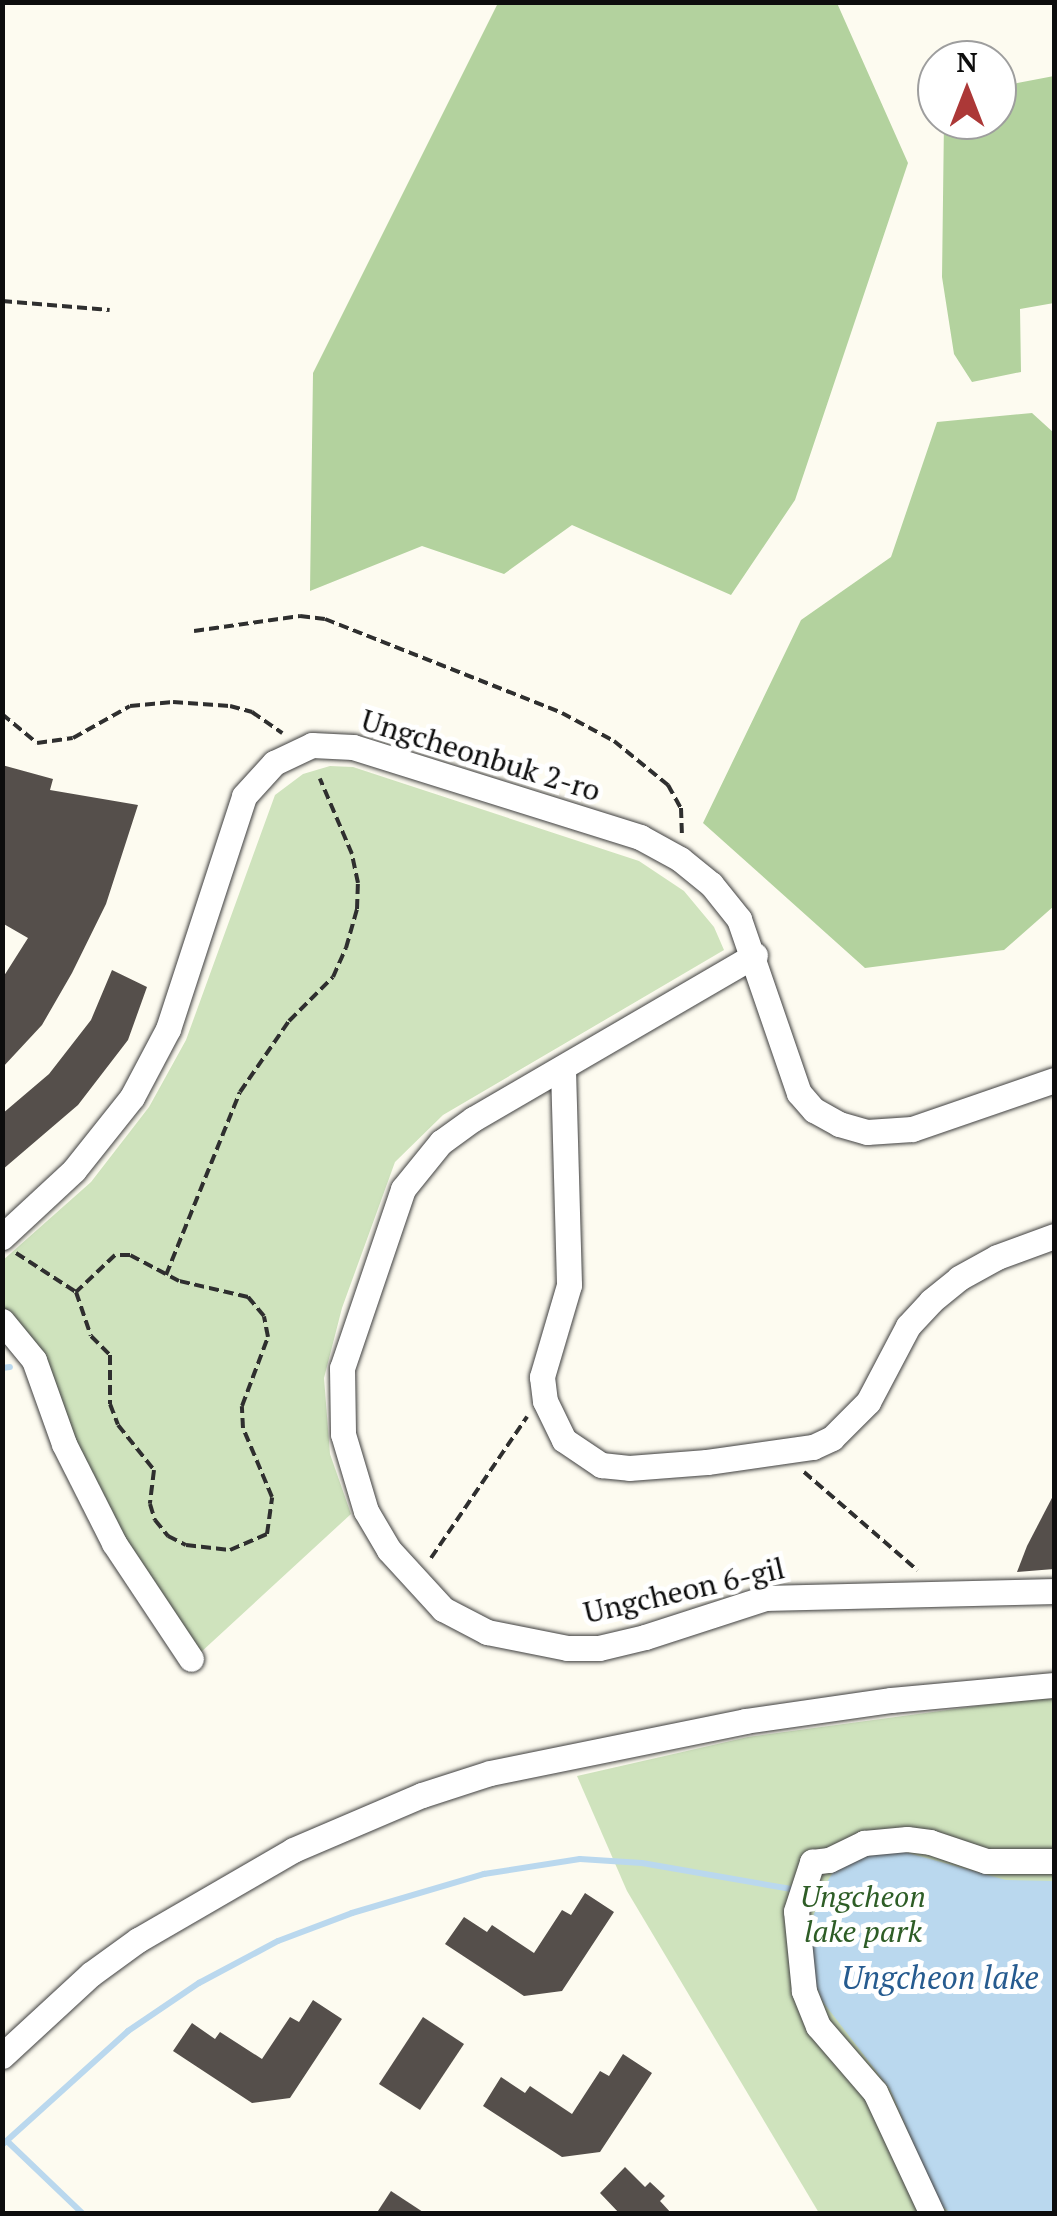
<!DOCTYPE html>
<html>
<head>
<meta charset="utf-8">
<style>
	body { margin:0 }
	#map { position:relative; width:1057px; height:2216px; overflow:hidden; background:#fdfbf0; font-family:"PT Serif",serif }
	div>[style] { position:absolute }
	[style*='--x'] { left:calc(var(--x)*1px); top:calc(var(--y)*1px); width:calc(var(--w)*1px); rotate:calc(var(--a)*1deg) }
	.green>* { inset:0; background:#cfe3bd }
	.forest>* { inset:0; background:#b3d29e }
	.water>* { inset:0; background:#bad8ee }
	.stream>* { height:6px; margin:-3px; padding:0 3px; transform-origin:3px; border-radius:3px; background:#bad8ee }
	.building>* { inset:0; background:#554f4b }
	.path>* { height:4px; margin-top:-2px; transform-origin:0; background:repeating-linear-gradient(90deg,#2f2f2f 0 10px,transparent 0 15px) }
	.roads { filter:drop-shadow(0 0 2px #404040) drop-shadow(0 0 2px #404040) }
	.minor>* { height:25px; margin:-12.5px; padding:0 12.5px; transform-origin:12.5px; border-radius:12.5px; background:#fff }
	span { translate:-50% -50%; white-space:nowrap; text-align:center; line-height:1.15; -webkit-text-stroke:10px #fff; paint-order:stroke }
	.street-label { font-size:30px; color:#0d0d0d }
	.park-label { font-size:30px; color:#2e5d26; font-style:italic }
	.water-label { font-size:32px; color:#265b8f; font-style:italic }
	.frame { position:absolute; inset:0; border:5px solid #0d0d0d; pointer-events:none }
	.north { position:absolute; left:917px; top:40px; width:100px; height:100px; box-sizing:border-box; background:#fff; border:2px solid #9e9e9e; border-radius:50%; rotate:0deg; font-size:28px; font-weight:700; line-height:40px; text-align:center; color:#0d0d0d }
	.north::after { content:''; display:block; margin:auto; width:35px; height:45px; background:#ac3837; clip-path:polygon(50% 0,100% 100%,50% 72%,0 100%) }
</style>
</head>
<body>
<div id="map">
	<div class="green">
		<i style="clip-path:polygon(330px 766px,353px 767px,639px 861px,684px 891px,714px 927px,724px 950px,443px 1115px,395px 1162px,342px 1308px,324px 1378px,330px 1454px,351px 1514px,200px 1653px,144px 1575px,3px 1309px,2px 1261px,91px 1182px,149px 1107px,186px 1040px,275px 795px,303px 774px)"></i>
		<i style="clip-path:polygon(1029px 1699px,1054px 1699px,1054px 2213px,819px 2213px,627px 1891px,577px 1776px,748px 1737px)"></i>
	</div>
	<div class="forest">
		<i style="clip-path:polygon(498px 3px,837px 3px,908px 163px,795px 500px,731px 595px,572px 525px,504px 574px,422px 546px,310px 591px,313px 373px)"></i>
		<i style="clip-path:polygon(1054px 76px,1054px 303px,1020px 309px,1021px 372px,972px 382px,954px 354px,942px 277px,944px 120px,997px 120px,997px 87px)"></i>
		<i style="clip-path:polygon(1032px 413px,1054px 433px,1054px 906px,1004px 950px,865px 968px,703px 823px,801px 620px,891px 557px,937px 422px)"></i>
	</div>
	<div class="water">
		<i style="clip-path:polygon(901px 1851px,1006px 1880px,1054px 1881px,1054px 2213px,951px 2213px,939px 2204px,890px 2089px,823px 2002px,811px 1972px,811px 1921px,828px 1880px,835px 1870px,862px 1857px)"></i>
	</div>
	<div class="stream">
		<i style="--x:2;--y:1368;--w:8;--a:-7"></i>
		<i style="--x:7;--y:2141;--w:105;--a:43.8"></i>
		<i style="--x:2;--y:2145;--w:170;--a:-42.1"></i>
		<i style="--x:128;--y:2031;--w:86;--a:-34.1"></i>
		<i style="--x:199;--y:1983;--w:89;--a:-28"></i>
		<i style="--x:278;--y:1941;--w:79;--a:-20.7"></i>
		<i style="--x:352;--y:1913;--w:138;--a:-16.5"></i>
		<i style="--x:484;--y:1874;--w:97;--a:-8.9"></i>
		<i style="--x:580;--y:1859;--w:62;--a:3.7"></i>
		<i style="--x:642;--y:1863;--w:156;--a:9.9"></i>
	</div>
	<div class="building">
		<i style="clip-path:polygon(2px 765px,53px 779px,50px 790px,138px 805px,106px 904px,72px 973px,42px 1025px,2px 1068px,2px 979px,28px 938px,2px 923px)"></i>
		<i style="clip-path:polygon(112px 970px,147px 987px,128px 1040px,78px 1105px,2px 1170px,2px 1114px,49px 1074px,91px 1020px)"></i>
		<i style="clip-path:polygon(1054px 1494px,1054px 1569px,1017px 1572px,1027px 1546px)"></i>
		<i style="clip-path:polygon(585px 1893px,614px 1912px,562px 1991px,524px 1996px,445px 1944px,464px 1917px,487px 1932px,492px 1925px,534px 1953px,562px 1910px,571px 1915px)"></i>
		<i style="clip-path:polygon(313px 2000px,342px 2019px,290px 2098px,252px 2103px,173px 2051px,192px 2023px,215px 2039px,220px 2032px,262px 2059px,290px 2017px,299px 2022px)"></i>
		<i style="clip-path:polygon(423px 2017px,464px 2044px,420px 2110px,379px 2084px)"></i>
		<i style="clip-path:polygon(623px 2054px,652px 2073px,600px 2152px,562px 2157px,483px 2106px,501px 2077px,525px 2093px,530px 2086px,572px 2114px,600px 2071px,609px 2076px)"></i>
		<i style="clip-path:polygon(625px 2167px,645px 2187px,650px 2182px,665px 2196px,660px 2201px,672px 2214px,620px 2214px,600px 2193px)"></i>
		<i style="clip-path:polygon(391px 2191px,426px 2214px,376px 2214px)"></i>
	</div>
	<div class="path">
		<i style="--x:2;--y:301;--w:108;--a:4.8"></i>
		<i style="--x:194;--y:631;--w:107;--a:-8.1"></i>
		<i style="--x:300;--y:616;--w:25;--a:7"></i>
		<i style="--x:325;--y:619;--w:255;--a:21.6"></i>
		<i style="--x:562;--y:713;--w:59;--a:28.3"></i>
		<i style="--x:614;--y:741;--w:70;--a:39.2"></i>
		<i style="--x:668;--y:785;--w:26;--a:61"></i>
		<i style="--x:681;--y:808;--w:26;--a:88"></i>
		<i style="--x:2;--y:714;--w:45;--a:39.6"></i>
		<i style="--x:37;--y:743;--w:36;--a:-8"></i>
		<i style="--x:73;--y:738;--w:65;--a:-29.3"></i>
		<i style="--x:130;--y:706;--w:43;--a:-5.3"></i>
		<i style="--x:173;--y:702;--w:57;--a:4"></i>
		<i style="--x:230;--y:706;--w:23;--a:15"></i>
		<i style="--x:252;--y:712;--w:37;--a:35"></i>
		<i style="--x:16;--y:1253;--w:72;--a:33"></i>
		<i style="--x:76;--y:1292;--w:46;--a:71.2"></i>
		<i style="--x:91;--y:1336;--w:27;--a:45"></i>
		<i style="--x:110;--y:1355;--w:49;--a:90"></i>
		<i style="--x:110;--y:1404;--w:22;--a:69"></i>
		<i style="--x:118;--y:1425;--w:58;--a:51.3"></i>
		<i style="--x:154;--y:1470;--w:34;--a:97"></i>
		<i style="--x:150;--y:1504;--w:17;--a:73"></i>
		<i style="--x:155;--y:1520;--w:21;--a:51"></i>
		<i style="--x:168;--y:1536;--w:20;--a:27"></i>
		<i style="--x:186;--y:1545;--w:44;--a:6.5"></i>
		<i style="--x:230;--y:1550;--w:40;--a:-23.4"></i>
		<i style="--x:267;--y:1534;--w:37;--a:-82"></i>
		<i style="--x:272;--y:1497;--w:75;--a:-112.8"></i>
		<i style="--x:243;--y:1428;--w:22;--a:-93"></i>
		<i style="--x:242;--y:1406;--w:74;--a:-69.4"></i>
		<i style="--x:268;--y:1337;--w:21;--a:-101"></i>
		<i style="--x:264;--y:1316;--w:25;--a:-130"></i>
		<i style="--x:248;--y:1297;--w:71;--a:-166.9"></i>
		<i style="--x:179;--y:1281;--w:55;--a:-152"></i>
		<i style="--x:130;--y:1255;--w:15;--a:180"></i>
		<i style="--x:115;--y:1255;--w:54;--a:136.5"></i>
		<i style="--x:166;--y:1275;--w:197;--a:-68"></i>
		<i style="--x:240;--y:1092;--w:86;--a:-55.4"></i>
		<i style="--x:289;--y:1021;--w:62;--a:-45"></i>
		<i style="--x:333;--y:977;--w:32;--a:-66"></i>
		<i style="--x:346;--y:948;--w:41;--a:-74.2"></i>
		<i style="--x:357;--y:909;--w:26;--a:-88"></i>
		<i style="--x:358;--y:883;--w:30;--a:-102"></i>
		<i style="--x:352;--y:854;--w:82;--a:-113.1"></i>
		<i style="--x:804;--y:1472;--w:150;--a:40.9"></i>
		<i style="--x:431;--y:1558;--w:171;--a:-55.8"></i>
	</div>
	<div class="roads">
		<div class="minor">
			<i style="--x:755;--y:955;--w:326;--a:149.8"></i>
			<i style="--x:473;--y:1119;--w:39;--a:144"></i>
			<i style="--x:441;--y:1142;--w:60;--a:129"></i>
			<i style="--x:403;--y:1189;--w:189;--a:108.8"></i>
			<i style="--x:342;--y:1368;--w:66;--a:89.1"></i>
			<i style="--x:343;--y:1434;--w:80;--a:73.4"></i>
			<i style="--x:366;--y:1511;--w:45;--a:59.5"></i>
			<i style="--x:389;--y:1550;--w:80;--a:47.5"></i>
			<i style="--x:443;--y:1609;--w:50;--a:27.6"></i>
			<i style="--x:487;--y:1632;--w:82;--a:11.3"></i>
			<i style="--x:567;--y:1648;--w:32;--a:0"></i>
			<i style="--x:599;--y:1648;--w:47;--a:-13.4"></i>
			<i style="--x:645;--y:1637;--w:127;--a:-17.9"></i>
			<i style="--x:766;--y:1598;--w:288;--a:-1.4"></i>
			<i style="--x:563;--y:1069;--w:216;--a:88.4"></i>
			<i style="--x:569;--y:1285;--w:96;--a:106.4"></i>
			<i style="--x:542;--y:1377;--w:24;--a:83"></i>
			<i style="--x:545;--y:1401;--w:43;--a:64"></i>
			<i style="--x:564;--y:1440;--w:45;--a:34"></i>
			<i style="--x:601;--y:1465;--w:28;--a:6"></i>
			<i style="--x:629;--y:1468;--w:78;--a:-4.4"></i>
			<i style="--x:707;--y:1462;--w:107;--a:-8.1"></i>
			<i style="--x:813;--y:1447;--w:21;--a:-25"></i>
			<i style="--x:832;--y:1438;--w:51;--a:-45"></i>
			<i style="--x:868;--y:1402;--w:86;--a:-62.2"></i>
			<i style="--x:908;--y:1326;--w:34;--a:-47"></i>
			<i style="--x:931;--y:1301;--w:36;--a:-39"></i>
			<i style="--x:959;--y:1278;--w:43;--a:-28.9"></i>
			<i style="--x:997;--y:1257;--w:61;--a:-20.2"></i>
			<i style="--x:2;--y:1237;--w:98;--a:-42.9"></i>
			<i style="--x:74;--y:1170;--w:93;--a:-51.5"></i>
			<i style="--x:132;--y:1097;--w:77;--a:-62.1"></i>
			<i style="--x:168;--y:1029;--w:245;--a:-71.9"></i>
			<i style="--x:244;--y:796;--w:45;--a:-47.7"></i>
			<i style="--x:274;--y:763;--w:42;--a:-25.3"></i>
			<i style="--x:312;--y:745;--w:41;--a:2.8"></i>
			<i style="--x:353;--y:747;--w:301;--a:17.4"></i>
			<i style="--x:640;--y:837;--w:46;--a:28.8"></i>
			<i style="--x:680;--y:859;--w:40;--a:39"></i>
			<i style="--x:711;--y:884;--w:45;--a:51.3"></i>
			<i style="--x:739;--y:919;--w:184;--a:71"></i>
			<i style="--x:799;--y:1093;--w:23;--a:49"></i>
			<i style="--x:814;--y:1110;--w:29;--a:29"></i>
			<i style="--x:839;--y:1124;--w:29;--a:16"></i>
			<i style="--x:867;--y:1132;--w:45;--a:-3.8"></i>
			<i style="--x:912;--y:1129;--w:150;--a:-19"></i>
			<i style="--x:2;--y:1321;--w:50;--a:50.6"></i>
			<i style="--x:34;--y:1360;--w:89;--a:70.3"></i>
			<i style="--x:64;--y:1444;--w:111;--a:63.2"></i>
			<i style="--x:114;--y:1543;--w:139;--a:56.4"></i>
			<i style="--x:2;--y:2056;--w:121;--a:-42.7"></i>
			<i style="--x:91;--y:1974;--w:58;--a:-35.9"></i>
			<i style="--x:138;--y:1940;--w:179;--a:-30.1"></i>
			<i style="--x:293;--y:1850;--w:140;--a:-23.1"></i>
			<i style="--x:422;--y:1795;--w:71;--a:-17.9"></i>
			<i style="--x:490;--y:1773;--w:260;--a:-11.5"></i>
			<i style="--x:745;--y:1721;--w:148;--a:-8.2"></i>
			<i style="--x:891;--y:1700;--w:164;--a:-5.3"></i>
			<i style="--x:932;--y:2214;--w:135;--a:-115"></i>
			<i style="--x:875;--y:2092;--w:87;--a:-130.8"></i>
			<i style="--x:818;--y:2026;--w:38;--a:-112"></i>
			<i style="--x:804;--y:1991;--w:80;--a:-95.7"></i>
			<i style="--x:796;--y:1911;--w:52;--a:-71.9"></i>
			<i style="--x:812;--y:1862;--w:17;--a:-7"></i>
			<i style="--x:829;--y:1860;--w:39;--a:-26"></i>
			<i style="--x:864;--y:1843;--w:43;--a:-5.3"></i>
			<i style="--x:907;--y:1839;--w:23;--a:7"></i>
			<i style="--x:930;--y:1842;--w:59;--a:18.7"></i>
			<i style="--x:986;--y:1861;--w:68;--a:0"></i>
		</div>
	</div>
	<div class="street-label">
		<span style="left:481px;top:755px;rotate:17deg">Ungcheonbuk 2-ro</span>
		<span style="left:684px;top:1590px;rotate:-13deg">Ungcheon 6-gil</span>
	</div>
	<div class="park-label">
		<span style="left:863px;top:1913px">Ungcheon<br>lake park</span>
	</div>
	<div class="water-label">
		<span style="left:940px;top:1977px">Ungcheon lake</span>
	</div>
	<div class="frame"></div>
	<div class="north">N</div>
</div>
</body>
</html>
